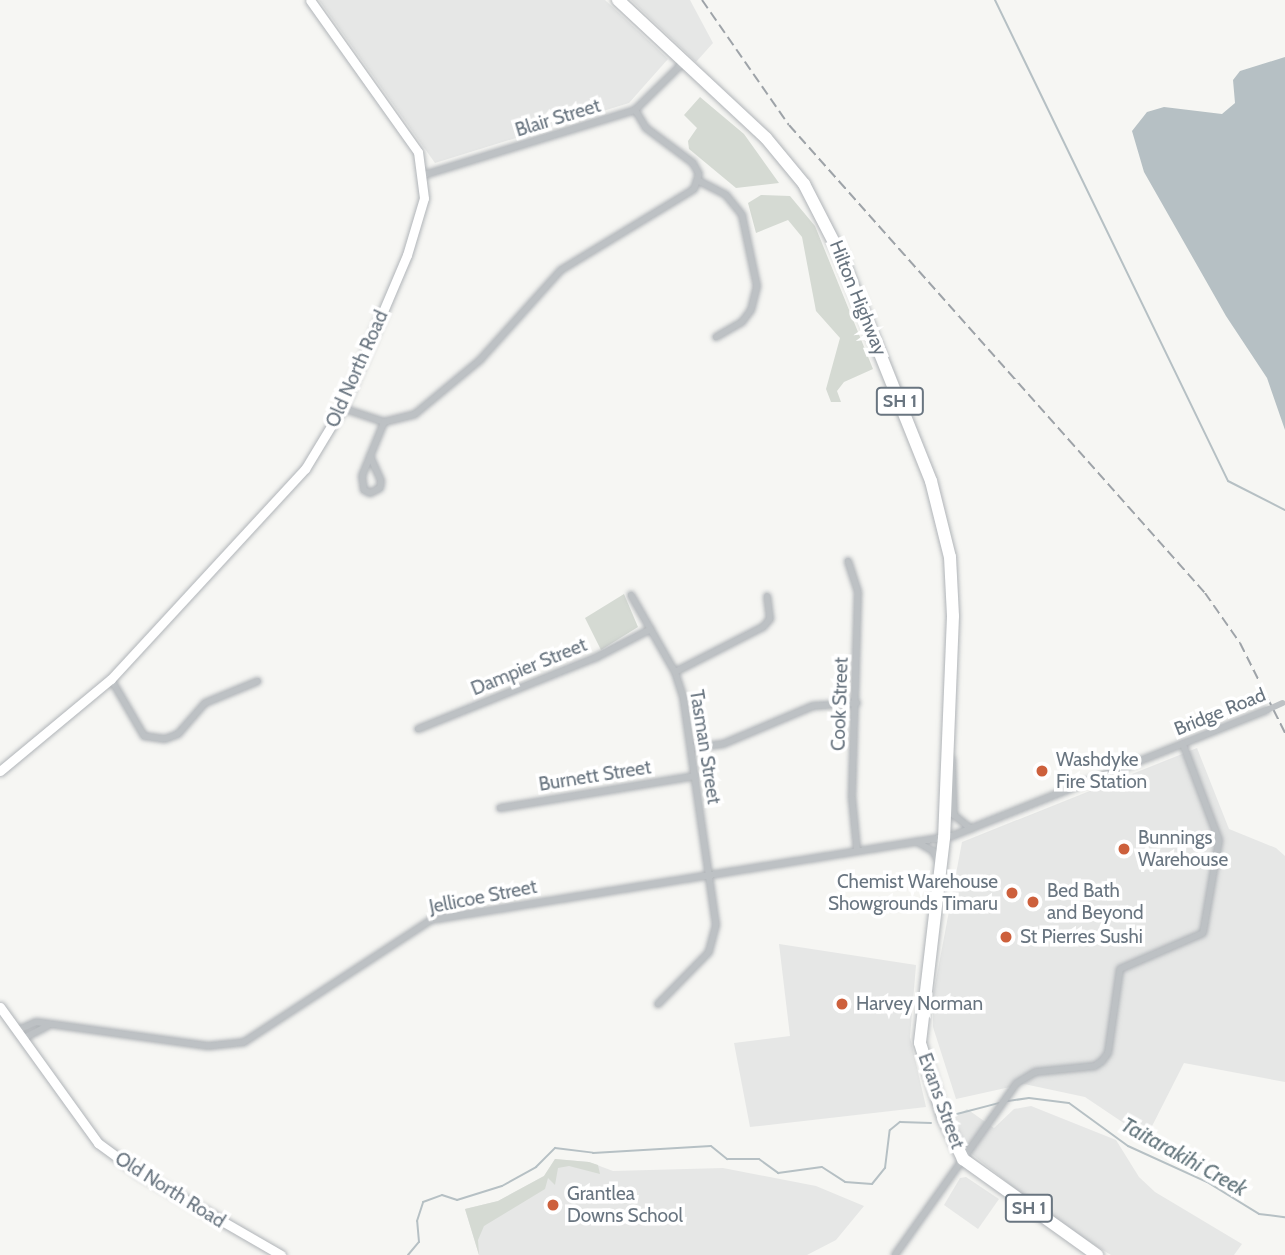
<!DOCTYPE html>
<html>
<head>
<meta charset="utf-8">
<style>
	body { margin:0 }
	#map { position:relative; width:1285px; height:1255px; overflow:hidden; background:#f6f6f3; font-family:Cabin,sans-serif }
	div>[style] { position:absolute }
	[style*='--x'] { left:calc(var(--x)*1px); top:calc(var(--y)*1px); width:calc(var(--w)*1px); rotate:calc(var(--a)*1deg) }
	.built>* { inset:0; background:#e6e7e6 }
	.green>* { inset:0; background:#d5dad3 }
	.water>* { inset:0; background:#b6c0c4 }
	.stream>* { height:2px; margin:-1px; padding:0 1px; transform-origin:1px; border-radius:1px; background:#b6c0c4 }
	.roads { filter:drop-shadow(0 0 2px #b0b4b8) drop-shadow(0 0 2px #b0b4b8) }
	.street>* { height:6px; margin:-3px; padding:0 3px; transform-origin:3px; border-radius:3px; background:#bdc1c4 }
	.secondary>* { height:9px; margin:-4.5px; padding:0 4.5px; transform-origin:4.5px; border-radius:4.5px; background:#fff }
	.highway>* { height:12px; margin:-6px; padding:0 6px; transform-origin:6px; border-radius:6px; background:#fff }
	.rail>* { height:2px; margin-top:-1px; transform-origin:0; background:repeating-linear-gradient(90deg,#9ea3a8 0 10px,transparent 0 15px) }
	.street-bridge>* { height:6px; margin:-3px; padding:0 3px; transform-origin:3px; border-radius:3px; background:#bdc1c4 }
	.dots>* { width:19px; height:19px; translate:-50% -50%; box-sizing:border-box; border:4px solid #fff; border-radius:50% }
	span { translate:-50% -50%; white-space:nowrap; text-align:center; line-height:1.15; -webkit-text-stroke:7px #fff; paint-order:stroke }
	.shield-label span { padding:2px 5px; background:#fff; border:2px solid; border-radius:5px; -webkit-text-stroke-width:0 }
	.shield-label { font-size:18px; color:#697580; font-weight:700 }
	.street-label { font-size:19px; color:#697580 }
	.poi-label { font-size:19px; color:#697580 }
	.left { translate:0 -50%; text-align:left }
	.right { translate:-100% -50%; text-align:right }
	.water-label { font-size:21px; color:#64767d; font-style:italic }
</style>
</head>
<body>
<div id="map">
	<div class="built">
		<i style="clip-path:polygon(319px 0,605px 0,668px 59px,629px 103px,435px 163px)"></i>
		<i style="clip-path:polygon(631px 0,690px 0,713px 43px,696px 62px)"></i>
		<i style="clip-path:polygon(1197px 748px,1229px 829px,1276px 848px,1285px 856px,1285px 1082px,1184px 1063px,1146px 1138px,1085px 1097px,1024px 1084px,956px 1099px,933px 1027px,933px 996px,962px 842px)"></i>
		<i style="clip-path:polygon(779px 944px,916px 965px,910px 1037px,926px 1107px,750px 1127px,734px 1043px,790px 1036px)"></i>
		<i style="clip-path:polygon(1031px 1106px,1116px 1140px,1139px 1177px,1155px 1192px,1242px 1244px,1234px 1255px,1111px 1255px,1054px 1220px,972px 1154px,951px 1120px,967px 1109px,994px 1128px,1014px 1109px)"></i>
		<i style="clip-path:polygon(555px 1159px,589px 1162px,613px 1171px,723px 1168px,816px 1186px,864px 1206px,836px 1240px,807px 1255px,479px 1255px,465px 1209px,498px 1201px,544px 1176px)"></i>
		<i style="clip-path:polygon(966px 1177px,999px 1199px,978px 1229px,944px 1205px,960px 1178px)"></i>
	</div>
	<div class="green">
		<i style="clip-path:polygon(700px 97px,744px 134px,779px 183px,736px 188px,689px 149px,688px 141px,697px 128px,684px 115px)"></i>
		<i style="clip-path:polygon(761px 195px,790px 196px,815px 226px,873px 369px,844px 382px,837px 391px,841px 402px,831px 402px,826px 389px,840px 338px,816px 311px,802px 237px,788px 220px,756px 233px,748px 203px)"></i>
		<i style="clip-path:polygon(624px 594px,638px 627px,601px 650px,585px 618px)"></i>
		<i style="clip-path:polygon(555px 1159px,589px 1162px,598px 1165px,600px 1174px,569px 1166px,558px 1168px,555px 1185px,548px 1178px,545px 1189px,484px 1226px,478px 1240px,479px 1255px,465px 1209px,498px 1201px,544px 1176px)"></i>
	</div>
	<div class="water">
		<i style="clip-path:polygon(1285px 57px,1285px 430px,1267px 378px,1226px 316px,1144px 172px,1132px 131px,1147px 112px,1164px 107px,1222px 114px,1235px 103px,1233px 80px,1240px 71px)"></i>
	</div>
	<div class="stream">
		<i style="--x:995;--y:0;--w:534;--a:64.15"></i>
		<i style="--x:1228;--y:481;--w:64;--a:27"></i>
		<i style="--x:1008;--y:1101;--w:21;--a:-8"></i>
		<i style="--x:1029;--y:1098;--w:40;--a:7.1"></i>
		<i style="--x:1069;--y:1103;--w:73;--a:36.1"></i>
		<i style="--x:1128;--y:1146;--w:87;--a:24.5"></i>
		<i style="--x:1207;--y:1182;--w:61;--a:31.6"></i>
		<i style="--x:1259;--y:1214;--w:26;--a:7"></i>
		<i style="--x:953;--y:1115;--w:48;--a:-14.6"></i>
		<i style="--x:408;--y:1255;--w:17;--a:-50"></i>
		<i style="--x:419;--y:1242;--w:21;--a:-95"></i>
		<i style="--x:417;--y:1221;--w:20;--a:-72"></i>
		<i style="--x:423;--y:1202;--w:20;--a:-20"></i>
		<i style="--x:442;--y:1195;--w:16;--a:18"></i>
		<i style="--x:457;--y:1200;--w:47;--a:-17.3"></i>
		<i style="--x:502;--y:1186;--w:39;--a:-29"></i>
		<i style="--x:536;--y:1167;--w:27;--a:-45"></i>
		<i style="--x:555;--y:1148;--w:38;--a:7"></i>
		<i style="--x:593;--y:1153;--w:118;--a:-3.4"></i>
		<i style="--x:711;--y:1146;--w:21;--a:39"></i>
		<i style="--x:727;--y:1159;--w:32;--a:0"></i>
		<i style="--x:759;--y:1159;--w:24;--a:36"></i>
		<i style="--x:778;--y:1173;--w:44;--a:-7.8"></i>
		<i style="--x:822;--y:1167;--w:27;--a:33"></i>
		<i style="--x:845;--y:1182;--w:27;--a:4"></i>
		<i style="--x:872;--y:1184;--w:21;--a:-51"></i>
		<i style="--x:885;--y:1168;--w:38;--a:-83"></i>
		<i style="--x:890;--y:1130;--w:13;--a:-39"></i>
		<i style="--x:900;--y:1122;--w:31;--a:2"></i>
	</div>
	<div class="roads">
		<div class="street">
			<i style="--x:424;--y:175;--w:221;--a:-17.1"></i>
			<i style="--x:635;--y:110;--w:69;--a:-44.4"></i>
			<i style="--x:699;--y:181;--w:30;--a:27"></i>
			<i style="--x:726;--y:195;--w:26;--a:51"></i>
			<i style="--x:742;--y:215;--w:73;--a:78.1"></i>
			<i style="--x:757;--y:286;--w:25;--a:104"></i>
			<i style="--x:751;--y:310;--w:15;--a:127"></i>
			<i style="--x:742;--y:322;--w:30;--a:150"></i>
			<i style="--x:342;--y:408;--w:44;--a:18.4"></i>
			<i style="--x:384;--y:422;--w:32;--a:-14"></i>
			<i style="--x:415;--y:414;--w:85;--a:-39.7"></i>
			<i style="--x:480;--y:360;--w:121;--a:-48"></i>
			<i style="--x:561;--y:270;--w:156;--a:-31.3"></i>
			<i style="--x:694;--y:189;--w:16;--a:-72"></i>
			<i style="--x:699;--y:174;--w:13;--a:-119"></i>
			<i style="--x:693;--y:163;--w:59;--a:-143.3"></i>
			<i style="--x:646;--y:128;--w:21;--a:-121"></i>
			<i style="--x:370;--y:456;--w:27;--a:66"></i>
			<i style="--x:381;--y:481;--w:7;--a:98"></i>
			<i style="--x:380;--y:488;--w:11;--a:153"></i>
			<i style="--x:370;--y:493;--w:7;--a:-153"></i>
			<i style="--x:364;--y:490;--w:14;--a:-98"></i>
			<i style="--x:362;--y:476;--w:58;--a:-67.8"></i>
			<i style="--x:848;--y:561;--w:33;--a:72"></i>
			<i style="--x:858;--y:592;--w:206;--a:91.7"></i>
			<i style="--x:852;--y:798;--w:52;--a:84.5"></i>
			<i style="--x:631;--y:595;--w:89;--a:60.3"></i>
			<i style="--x:675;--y:672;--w:25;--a:72"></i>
			<i style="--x:683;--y:696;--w:231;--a:81.8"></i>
			<i style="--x:716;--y:925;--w:28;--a:105"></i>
			<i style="--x:709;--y:952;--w:73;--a:134.4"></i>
			<i style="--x:675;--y:672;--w:99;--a:-27.1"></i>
			<i style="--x:763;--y:627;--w:11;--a:-49"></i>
			<i style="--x:770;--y:619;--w:23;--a:-97"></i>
			<i style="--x:111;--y:679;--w:66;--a:59.9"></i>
			<i style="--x:144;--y:736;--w:21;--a:8"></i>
			<i style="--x:165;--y:739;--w:14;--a:-21"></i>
			<i style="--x:178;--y:734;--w:41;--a:-48.9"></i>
			<i style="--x:205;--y:703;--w:57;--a:-22.5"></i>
			<i style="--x:418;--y:729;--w:191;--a:-21.9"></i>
			<i style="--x:595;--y:658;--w:63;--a:-27.4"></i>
			<i style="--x:691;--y:748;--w:32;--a:-7"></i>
			<i style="--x:723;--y:744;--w:98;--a:-22.9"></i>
			<i style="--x:813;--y:706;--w:44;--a:-3.9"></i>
			<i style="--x:952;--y:759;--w:56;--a:88"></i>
			<i style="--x:954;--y:815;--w:22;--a:39"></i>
			<i style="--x:500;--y:808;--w:198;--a:-9.3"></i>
			<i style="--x:919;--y:843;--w:16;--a:30"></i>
			<i style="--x:933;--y:851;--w:11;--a:63"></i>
			<i style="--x:16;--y:1031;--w:22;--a:-24"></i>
			<i style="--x:36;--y:1022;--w:174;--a:7.9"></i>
			<i style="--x:208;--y:1046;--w:36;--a:-6"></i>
			<i style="--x:244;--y:1042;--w:223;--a:-33.1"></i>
			<i style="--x:431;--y:920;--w:528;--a:-9.16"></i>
			<i style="--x:952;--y:836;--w:339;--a:-21.8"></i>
			<i style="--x:22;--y:1039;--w:28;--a:-27"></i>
			<i style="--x:895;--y:1255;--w:211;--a:-54.7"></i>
			<i style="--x:1017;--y:1083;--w:21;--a:-31"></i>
			<i style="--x:1035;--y:1072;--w:60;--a:-5.7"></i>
			<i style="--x:1095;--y:1066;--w:9;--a:-36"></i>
			<i style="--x:1102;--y:1061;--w:10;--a:-53"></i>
			<i style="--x:1108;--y:1053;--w:85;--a:-81.9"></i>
			<i style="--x:1120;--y:969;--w:90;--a:-23.4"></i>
			<i style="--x:1203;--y:933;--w:94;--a:-80.2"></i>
			<i style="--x:1219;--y:840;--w:103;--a:-110.6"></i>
		</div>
		<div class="secondary">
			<i style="--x:0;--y:771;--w:144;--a:-39.7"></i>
			<i style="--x:111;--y:679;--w:286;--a:-47.3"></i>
			<i style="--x:305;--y:469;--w:71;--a:-58.8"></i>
			<i style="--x:342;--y:408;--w:166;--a:-67"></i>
			<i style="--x:407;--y:255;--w:59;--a:-73.4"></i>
			<i style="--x:424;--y:198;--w:46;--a:-97.4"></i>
			<i style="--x:418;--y:152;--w:186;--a:-125.4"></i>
			<i style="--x:0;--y:1007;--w:168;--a:54.2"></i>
			<i style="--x:98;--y:1143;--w:51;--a:36.2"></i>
			<i style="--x:139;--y:1173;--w:164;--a:30"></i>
		</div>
		<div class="highway">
			<i style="--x:618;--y:0;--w:202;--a:43"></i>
			<i style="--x:766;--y:138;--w:60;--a:50.4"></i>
			<i style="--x:804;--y:184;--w:81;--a:62.8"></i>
			<i style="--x:841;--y:256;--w:242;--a:68.2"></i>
			<i style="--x:931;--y:481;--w:78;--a:76"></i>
			<i style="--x:950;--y:557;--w:59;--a:87.1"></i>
			<i style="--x:953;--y:616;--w:222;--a:92.3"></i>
			<i style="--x:944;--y:838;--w:206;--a:96.7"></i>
			<i style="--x:920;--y:1043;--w:77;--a:72.7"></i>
			<i style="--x:943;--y:1117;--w:47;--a:64.5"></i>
			<i style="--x:963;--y:1159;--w:165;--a:35.6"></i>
		</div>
	</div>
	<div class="rail">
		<i style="--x:702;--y:0;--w:152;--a:55.2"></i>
		<i style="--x:789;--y:125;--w:626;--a:48.37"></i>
		<i style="--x:1205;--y:593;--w:61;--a:55"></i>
		<i style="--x:1240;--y:643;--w:101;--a:63.4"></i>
	</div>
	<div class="street-bridge">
		<i style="--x:1267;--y:710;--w:17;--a:-24"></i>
	</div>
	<div class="dots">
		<i style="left:1042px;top:771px;background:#cd603c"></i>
		<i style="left:1124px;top:849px;background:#cd603c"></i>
		<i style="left:1012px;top:893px;background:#cd603c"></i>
		<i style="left:1033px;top:902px;background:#cd603c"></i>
		<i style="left:1006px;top:937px;background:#cd603c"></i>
		<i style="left:842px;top:1004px;background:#cd603c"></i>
		<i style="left:553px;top:1205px;background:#cd603c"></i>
	</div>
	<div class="shield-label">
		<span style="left:900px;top:401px">SH 1</span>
		<span style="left:1029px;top:1208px">SH 1</span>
	</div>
	<div class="street-label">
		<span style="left:558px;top:118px;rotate:-17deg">Blair Street</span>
		<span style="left:858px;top:298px;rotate:68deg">Hilton Highway</span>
		<span style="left:357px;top:369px;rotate:-66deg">Old North Road</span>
		<span style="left:529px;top:667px;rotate:-22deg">Dampier Street</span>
		<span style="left:840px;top:704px;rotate:-88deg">Cook Street</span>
		<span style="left:1220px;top:712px;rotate:-22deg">Bridge Road</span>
		<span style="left:705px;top:747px;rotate:81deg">Tasman Street</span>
		<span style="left:595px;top:776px;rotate:-9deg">Burnett Street</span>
		<span style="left:483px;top:897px;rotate:-11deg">Jellicoe Street</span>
		<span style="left:941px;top:1101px;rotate:70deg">Evans Street</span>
		<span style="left:170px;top:1190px;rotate:32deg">Old North Road</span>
	</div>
	<div class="poi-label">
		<span class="left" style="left:1056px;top:771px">Washdyke<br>Fire Station</span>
		<span class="left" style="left:1138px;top:849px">Bunnings<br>Warehouse</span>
		<span class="right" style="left:998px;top:893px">Chemist Warehouse<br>Showgrounds Timaru</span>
		<span class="left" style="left:1047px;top:902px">Bed Bath<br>and Beyond</span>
		<span class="left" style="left:1020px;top:937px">St Pierres Sushi</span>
		<span class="left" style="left:856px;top:1004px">Harvey Norman</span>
		<span class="left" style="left:567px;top:1205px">Grantlea<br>Downs School</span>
	</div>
	<div class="water-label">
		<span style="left:1184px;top:1157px;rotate:29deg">Taitarakihi Creek</span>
	</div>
</div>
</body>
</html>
